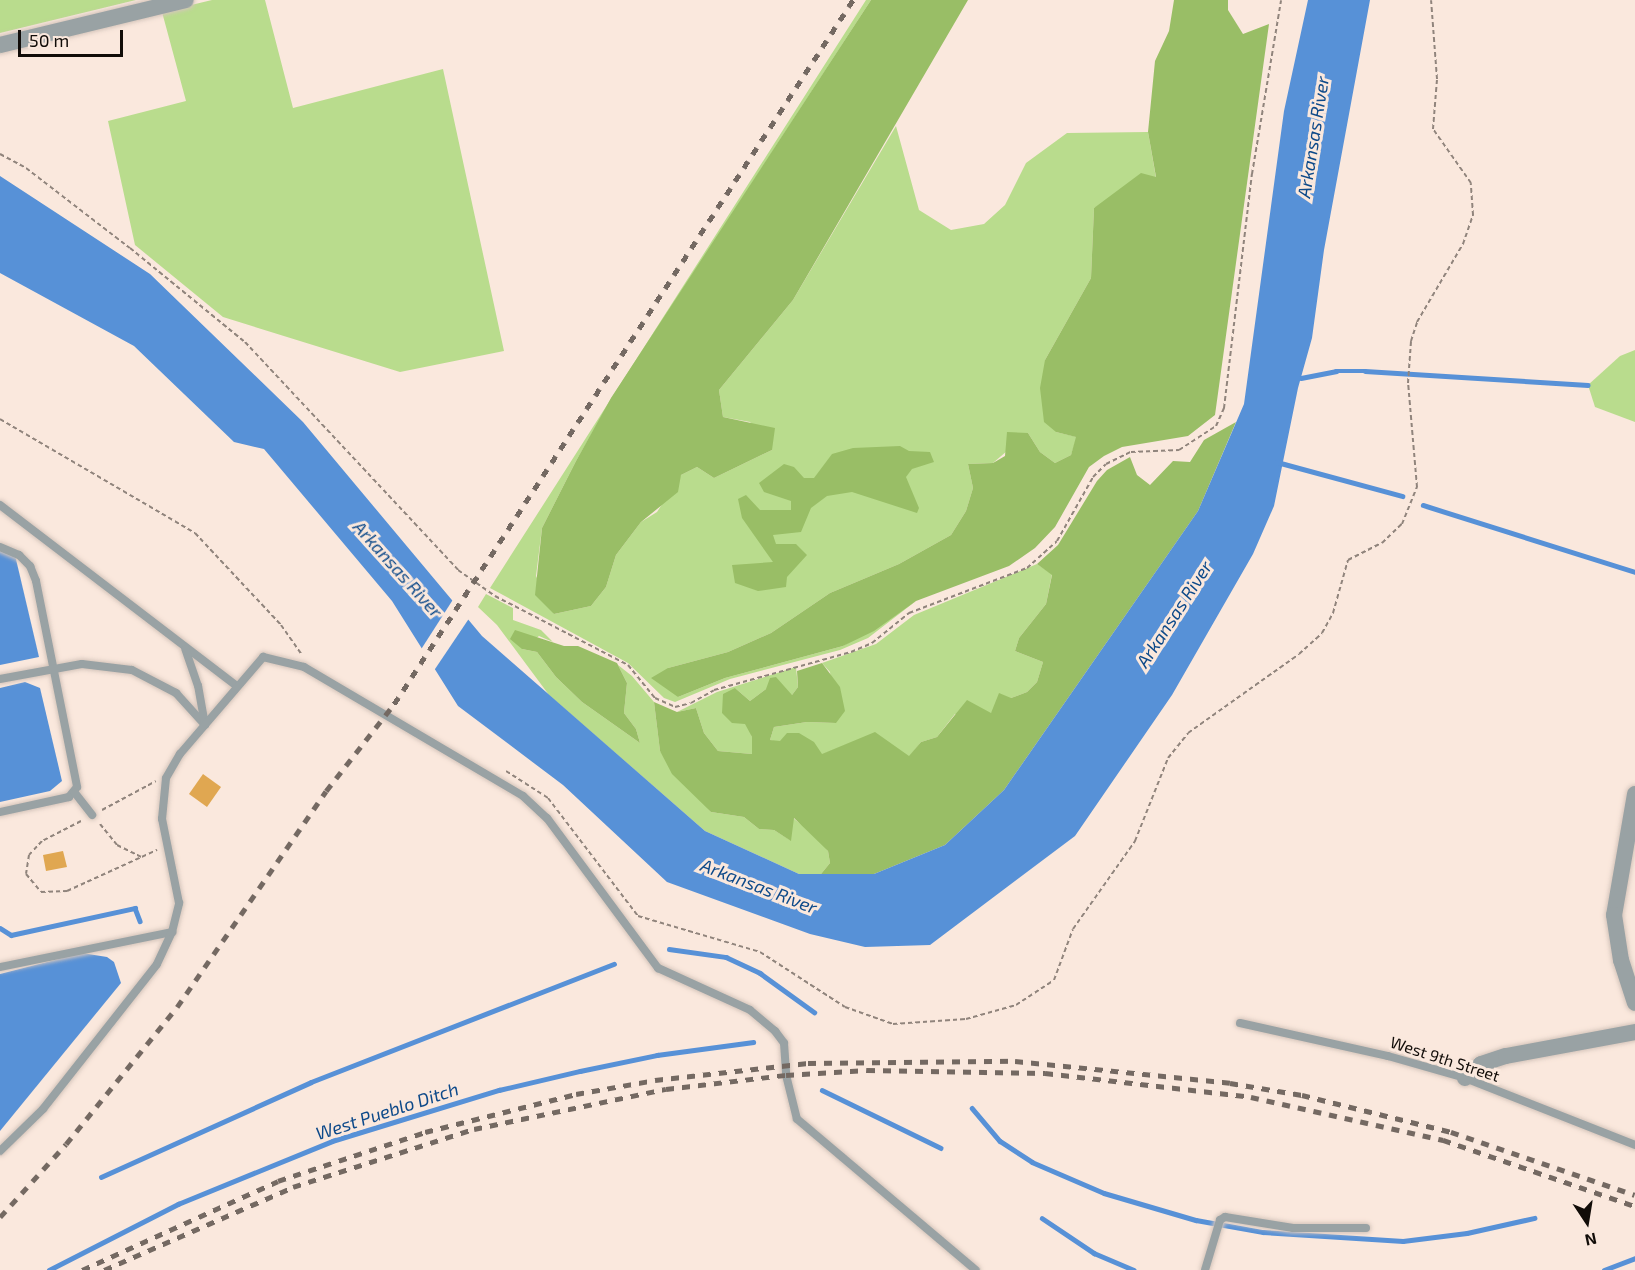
<!DOCTYPE html>
<html>
<head>
<meta charset="utf-8">
<style>
	body { margin:0 }
	#map { position:relative; width:1635px; height:1270px; overflow:hidden; background:#fae8dd; font-family:"Exo 2",sans-serif }
	div>[style] { position:absolute }
	[style*='--x'] { left:calc(var(--x)*1px); top:calc(var(--y)*1px); width:calc(var(--w)*1px); rotate:calc(var(--a)*1deg) }
	.green>* { inset:0; background:#b9dc8d }
	.forest>* { inset:0; background:#99be66 }
	.water>* { inset:0; background:#5791d7 }
	.pier>* { inset:0; background:#fae8dd }
	.stream>* { height:4.5px; margin:-2.25px; padding:0 2.25px; transform-origin:2.25px; border-radius:2.25px; background:#5791d7 }
	.building>* { inset:0; background:#e0a751 }
	.path>* { height:2px; margin-top:-1px; transform-origin:0; background:repeating-linear-gradient(90deg,#90847c 0 4.5px,transparent 0 7.5px) }
	.roads { filter:drop-shadow(0 0 2px #d5c5bb) drop-shadow(0 0 2px #d5c5bb) }
	.service>* { height:8px; margin:-4px; padding:0 4px; transform-origin:4px; border-radius:4px; background:#99a2a4 }
	.minor>* { height:16px; margin:-8px; padding:0 8px; transform-origin:8px; border-radius:8px; background:#99a2a4 }
	.rail>* { height:4.5px; margin-top:-2.25px; transform-origin:0; background:repeating-linear-gradient(90deg,#746962 0 8px,transparent 0 16px) }
	span { translate:-50% -50%; white-space:nowrap; text-align:center; line-height:1.15; -webkit-text-stroke:6px #fae8dd; paint-order:stroke }
	.street-label { font-size:16px; color:#110c08 }
	.water-label { font-size:18px; color:#0d4989; font-style:italic }
	.north { position:absolute; left:1557px; top:1192px; width:60px; height:60px; -webkit-text-stroke:4px #fae8dd; paint-order:stroke; rotate:168deg; font-size:16px; font-weight:700; line-height:24px; text-align:center; color:#110c08 }
	.north::after { content:''; display:block; margin:auto; width:21px; height:27px; background:#110c08; clip-path:polygon(50% 0,100% 100%,50% 72%,0 100%) }
	.scale { position:absolute; left:18px; top:30px; width:105px; height:27px; box-sizing:border-box; border:3px solid #110c08; border-top:0; padding-left:8px; font-size:18px; line-height:21px; white-space:nowrap; color:#110c08; -webkit-text-stroke:4px #fae8dd; paint-order:stroke }
</style>
</head>
<body>
<div id="map">
	<div class="green">
		<i style="clip-path:polygon(0 0,136px 0,0 33px)"></i>
		<i style="clip-path:polygon(212px 0,265px 0,293px 108px,443px 69px,504px 351px,400px 372px,223px 317px,135px 245px,108px 121px,186px 101px,162px 12px)"></i>
		<i style="clip-path:polygon(866px 0,871px 0,612px 398px,576px 461px,542px 528px,536px 576px,554px 614px,591px 606px,606px 587px,616px 555px,641px 522px,657px 512px,681px 475px,697px 467px,714px 478px,772px 450px,750px 422px,723px 417px,719px 390px,793px 300px,896px 126px,919px 210px,951px 230px,984px 224px,1005px 205px,1026px 163px,1067px 133px,1148px 132px,1156px 178px,1094px 208px,1091px 278px,1045px 360px,1056px 432px,1077px 437px,1071px 455px,1055px 463px,1040px 452px,1028px 433px,993px 463px,968px 464px,973px 488px,966px 511px,951px 535px,899px 564px,830px 593px,771px 633px,728px 652px,668px 668px,678px 697px,725px 678px,843px 646px,916px 601px,868px 638px,840px 650px,730px 679px,675px 702px,664px 698px,628px 663px,490px 588px)"></i>
		<i style="clip-path:polygon(1635px 350px,1635px 422px,1595px 407px,1588px 385px,1620px 356px)"></i>
		<i style="clip-path:polygon(1037px 564px,1052px 574px,1046px 604px,1019px 638px,1015px 651px,1043px 662px,1037px 682px,1027px 692px,1011px 698px,991px 713px,955px 714px,937px 737px,921px 742px,909px 757px,875px 733px,821px 755px,770px 740px,774px 727px,807px 722px,836px 723px,830px 672px,822px 663px,876px 644px,914px 615px)"></i>
		<i style="clip-path:polygon(486px 594px,513px 608px,513px 620px,541px 630px,553px 642px,539px 636px,522px 649px,537px 652px,556px 677px,582px 702px,640px 743px,636px 729px,624px 713px,627px 683px,618px 665px,632px 676px,654px 702px,660px 751px,711px 812px,744px 817px,759px 829px,774px 830px,790px 840px,793px 818px,818px 838px,828px 851px,830px 863px,821px 874px,799px 874px,705px 831px,549px 695px,497px 625px,478px 607px)"></i>
		<i style="clip-path:polygon(796px 667px,798px 687px,792px 695px,766px 689px,750px 701px,735px 688px,752px 737px,752px 754px,718px 751px,704px 733px,696px 708px,677px 712px,717px 692px)"></i>
	</div>
	<div class="forest">
		<i style="clip-path:polygon(871px 0,968px 0,793px 300px,719px 390px,723px 417px,775px 428px,772px 450px,714px 478px,697px 467px,681px 475px,678px 492px,641px 522px,616px 555px,606px 587px,591px 606px,554px 614px,535px 595px,542px 528px,576px 461px,611px 398px)"></i>
		<i style="clip-path:polygon(1174px 0,1228px 0,1228px 10px,1243px 34px,1269px 24px,1215px 415px,1188px 436px,1122px 447px,1104px 456px,1089px 467px,1055px 527px,1035px 548px,1009px 566px,916px 601px,874px 631px,843px 646px,725px 678px,678px 697px,651px 678px,668px 668px,728px 652px,771px 633px,830px 593px,899px 564px,951px 535px,966px 511px,973px 488px,968px 464px,993px 463px,1005px 456px,1007px 432px,1028px 433px,1040px 452px,1055px 463px,1071px 455px,1076px 437px,1056px 432px,1044px 422px,1040px 388px,1045px 360px,1091px 278px,1094px 208px,1141px 173px,1156px 177px,1148px 132px,1155px 61px,1169px 31px)"></i>
		<i style="clip-path:polygon(1236px 422px,1198px 511px,1004px 790px,945px 845px,874px 874px,821px 874px,830px 863px,828px 851px,794px 818px,791px 841px,774px 830px,759px 829px,744px 817px,711px 812px,672px 774px,660px 751px,654px 702px,677px 712px,696px 708px,704px 733px,718px 751px,752px 754px,752px 737px,745px 724px,732px 723px,722px 713px,723px 694px,735px 688px,750px 701px,766px 689px,770px 678px,776px 677px,792px 695px,798px 687px,797px 671px,822px 663px,840px 687px,845px 711px,836px 723px,807px 722px,774px 727px,770px 740px,780px 741px,787px 733px,799px 733px,814px 742px,822px 754px,875px 732px,909px 756px,921px 742px,937px 737px,967px 700px,991px 713px,999px 693px,1011px 698px,1027px 692px,1037px 682px,1043px 662px,1015px 651px,1019px 638px,1046px 604px,1052px 575px,1037px 564px,1058px 545px,1097px 481px,1107px 470px,1130px 457px,1137px 475px,1150px 485px,1173px 461px,1190px 462px,1204px 440px)"></i>
		<i style="clip-path:polygon(900px 446px,909px 451px,930px 452px,934px 462px,912px 469px,906px 477px,919px 508px,917px 513px,852px 492px,827px 496px,811px 508px,801px 532px,773px 535px,776px 544px,796px 544px,807px 555px,787px 577px,786px 587px,758px 591px,735px 583px,732px 565px,773px 562px,742px 518px,738px 499px,746px 495px,760px 510px,791px 510px,791px 501px,764px 492px,759px 483px,784px 464px,794px 467px,804px 478px,814px 478px,832px 454px,853px 448px)"></i>
		<i style="clip-path:polygon(515px 630px,564px 646px,578px 646px,617px 663px,627px 683px,624px 713px,636px 729px,640px 743px,582px 702px,556px 677px,537px 652px,522px 649px,510px 639px)"></i>
	</div>
	<div class="water">
		<i style="clip-path:polygon(1308px 0,1370px 0,1324px 250px,1312px 338px,1298px 388px,1274px 506px,1253px 554px,1172px 695px,1075px 836px,930px 945px,865px 947px,810px 934px,667px 882px,563px 785px,458px 706px,392px 601px,264px 449px,234px 442px,134px 346px,0 273px,0 176px,150px 274px,303px 422px,482px 636px,705px 831px,799px 874px,874px 874px,945px 845px,1004px 790px,1198px 511px,1244px 404px,1284px 111px)"></i>
		<i style="clip-path:polygon(0 549px,15px 555px,39px 657px,0 665px)"></i>
		<i style="clip-path:polygon(25px 682px,40px 688px,62px 781px,50px 791px,0 802px,0 688px)"></i>
		<i style="clip-path:polygon(82px 953px,107px 957px,114px 962px,121px 983px,0 1131px,0 974px)"></i>
	</div>
	<div class="pier">
		<i style="clip-path:polygon(454px 598px,470px 617px,433px 672px,420px 651px)"></i>
	</div>
	<div class="stream">
		<i style="--x:1301;--y:378;--w:36;--a:-11"></i>
		<i style="--x:1336;--y:371;--w:29;--a:0"></i>
		<i style="--x:1365;--y:371;--w:223;--a:3.6"></i>
		<i style="--x:1277;--y:462;--w:130;--a:15.2"></i>
		<i style="--x:1423;--y:505;--w:222;--a:17.5"></i>
		<i style="--x:0;--y:928;--w:13;--a:32"></i>
		<i style="--x:11;--y:935;--w:127;--a:-12.3"></i>
		<i style="--x:135;--y:908;--w:14;--a:69"></i>
		<i style="--x:669;--y:949;--w:58;--a:8"></i>
		<i style="--x:726;--y:957;--w:38;--a:25"></i>
		<i style="--x:760;--y:973;--w:67;--a:35.8"></i>
		<i style="--x:822;--y:1090;--w:132;--a:26"></i>
		<i style="--x:972;--y:1108;--w:43;--a:49.7"></i>
		<i style="--x:1000;--y:1141;--w:38;--a:33"></i>
		<i style="--x:1032;--y:1162;--w:78;--a:23.3"></i>
		<i style="--x:1104;--y:1193;--w:96;--a:16.4"></i>
		<i style="--x:1196;--y:1220;--w:68;--a:10.2"></i>
		<i style="--x:1263;--y:1232;--w:140;--a:3.7"></i>
		<i style="--x:1403;--y:1241;--w:64;--a:-7.1"></i>
		<i style="--x:1467;--y:1233;--w:69;--a:-12.6"></i>
		<i style="--x:101;--y:1177;--w:230;--a:-24.3"></i>
		<i style="--x:311;--y:1082;--w:325;--a:-21.3"></i>
		<i style="--x:1042;--y:1218;--w:63;--a:33.9"></i>
		<i style="--x:1094;--y:1253;--w:43;--a:23"></i>
		<i style="--x:49;--y:1270;--w:145;--a:-27.1"></i>
		<i style="--x:178;--y:1204;--w:166;--a:-22.2"></i>
		<i style="--x:332;--y:1141;--w:175;--a:-17"></i>
		<i style="--x:499;--y:1090;--w:83;--a:-13.2"></i>
		<i style="--x:580;--y:1071;--w:79;--a:-11.7"></i>
		<i style="--x:657;--y:1055;--w:97;--a:-7.7"></i>
		<i style="--x:1604;--y:1270;--w:33;--a:-21"></i>
	</div>
	<div class="building">
		<i style="clip-path:polygon(203px 774px,221px 787px,207px 807px,189px 794px)"></i>
		<i style="clip-path:polygon(63px 851px,67px 867px,46px 871px,43px 855px)"></i>
	</div>
	<div class="path">
		<i style="--x:0;--y:154;--w:30;--a:28"></i>
		<i style="--x:26;--y:168;--w:131;--a:37.6"></i>
		<i style="--x:130;--y:248;--w:149;--a:39.3"></i>
		<i style="--x:245;--y:342;--w:312;--a:46.9"></i>
		<i style="--x:458;--y:570;--w:45;--a:35.1"></i>
		<i style="--x:495;--y:596;--w:150;--a:27.4"></i>
		<i style="--x:628;--y:665;--w:43;--a:50.7"></i>
		<i style="--x:655;--y:698;--w:22;--a:24"></i>
		<i style="--x:675;--y:707;--w:16;--a:-14"></i>
		<i style="--x:691;--y:703;--w:26;--a:-29"></i>
		<i style="--x:714;--y:690;--w:142;--a:-15.5"></i>
		<i style="--x:851;--y:652;--w:23;--a:-23"></i>
		<i style="--x:872;--y:643;--w:48;--a:-39"></i>
		<i style="--x:909;--y:613;--w:126;--a:-20.9"></i>
		<i style="--x:1027;--y:568;--w:40;--a:-42"></i>
		<i style="--x:1057;--y:541;--w:73;--a:-60.6"></i>
		<i style="--x:1093;--y:477;--w:18;--a:-45"></i>
		<i style="--x:1106;--y:464;--w:28;--a:-26"></i>
		<i style="--x:1131;--y:452;--w:48;--a:-2.4"></i>
		<i style="--x:1179;--y:450;--w:44;--a:-33"></i>
		<i style="--x:1216;--y:426;--w:20;--a:-66"></i>
		<i style="--x:1224;--y:408;--w:236;--a:-83.2"></i>
		<i style="--x:1252;--y:174;--w:176;--a:-80.5"></i>
		<i style="--x:0;--y:419;--w:226;--a:30.3"></i>
		<i style="--x:195;--y:533;--w:126;--a:46.9"></i>
		<i style="--x:281;--y:625;--w:35;--a:55"></i>
		<i style="--x:506;--y:771;--w:50;--a:32.7"></i>
		<i style="--x:548;--y:798;--w:148;--a:52.7"></i>
		<i style="--x:638;--y:916;--w:127;--a:16.4"></i>
		<i style="--x:760;--y:952;--w:101;--a:32.9"></i>
		<i style="--x:845;--y:1007;--w:51;--a:19.5"></i>
		<i style="--x:893;--y:1024;--w:73;--a:-3.9"></i>
		<i style="--x:966;--y:1019;--w:52;--a:-15.6"></i>
		<i style="--x:1016;--y:1005;--w:45;--a:-33.3"></i>
		<i style="--x:1054;--y:980;--w:54;--a:-69.6"></i>
		<i style="--x:1073;--y:929;--w:108;--a:-54.8"></i>
		<i style="--x:1135;--y:841;--w:89;--a:-68.3"></i>
		<i style="--x:1168;--y:758;--w:32;--a:-51"></i>
		<i style="--x:1188;--y:733;--w:136;--a:-35.4"></i>
		<i style="--x:1299;--y:654;--w:31;--a:-42"></i>
		<i style="--x:1322;--y:633;--w:23;--a:-61"></i>
		<i style="--x:1333;--y:613;--w:55;--a:-74.2"></i>
		<i style="--x:1348;--y:560;--w:38;--a:-27"></i>
		<i style="--x:1382;--y:543;--w:28;--a:-44"></i>
		<i style="--x:1402;--y:524;--w:40;--a:-68"></i>
		<i style="--x:1417;--y:487;--w:104;--a:-94.9"></i>
		<i style="--x:1408;--y:383;--w:42;--a:-85.9"></i>
		<i style="--x:1411;--y:341;--w:20;--a:-72"></i>
		<i style="--x:1417;--y:322;--w:91;--a:-59.5"></i>
		<i style="--x:1463;--y:244;--w:31;--a:-71"></i>
		<i style="--x:1473;--y:215;--w:32;--a:-94"></i>
		<i style="--x:1471;--y:183;--w:66;--a:-125.1"></i>
		<i style="--x:1433;--y:129;--w:50;--a:-85.4"></i>
		<i style="--x:1437;--y:79;--w:79;--a:-94.3"></i>
		<i style="--x:102;--y:810;--w:61;--a:-28.2"></i>
		<i style="--x:81;--y:821;--w:44;--a:152.9"></i>
		<i style="--x:42;--y:841;--w:19;--a:133"></i>
		<i style="--x:29;--y:855;--w:19;--a:99"></i>
		<i style="--x:26;--y:874;--w:23;--a:50"></i>
		<i style="--x:41;--y:892;--w:26;--a:-2"></i>
		<i style="--x:67;--y:891;--w:99;--a:-24.5"></i>
		<i style="--x:100;--y:824;--w:27;--a:51"></i>
		<i style="--x:117;--y:845;--w:28;--a:26"></i>
	</div>
	<div class="roads">
		<div class="service">
			<i style="--x:0;--y:505;--w:298;--a:37.4"></i>
			<i style="--x:0;--y:547;--w:21;--a:23"></i>
			<i style="--x:19;--y:555;--w:16;--a:45"></i>
			<i style="--x:30;--y:566;--w:16;--a:68"></i>
			<i style="--x:36;--y:581;--w:210;--a:78.7"></i>
			<i style="--x:77;--y:787;--w:13;--a:129"></i>
			<i style="--x:69;--y:797;--w:71;--a:167.7"></i>
			<i style="--x:0;--y:679;--w:83;--a:-10.4"></i>
			<i style="--x:82;--y:664;--w:50;--a:6.8"></i>
			<i style="--x:132;--y:670;--w:50;--a:27.6"></i>
			<i style="--x:176;--y:693;--w:43;--a:47.8"></i>
			<i style="--x:205;--y:725;--w:40;--a:-100"></i>
			<i style="--x:198;--y:686;--w:39;--a:-109"></i>
			<i style="--x:75;--y:793;--w:28;--a:52"></i>
			<i style="--x:0;--y:967;--w:176;--a:-11.5"></i>
			<i style="--x:1240;--y:1023;--w:152;--a:12.6"></i>
			<i style="--x:1388;--y:1056;--w:80;--a:15.9"></i>
			<i style="--x:1465;--y:1078;--w:183;--a:21.5"></i>
			<i style="--x:0;--y:1151;--w:60;--a:-44.3"></i>
			<i style="--x:43;--y:1109;--w:184;--a:-51.8"></i>
			<i style="--x:157;--y:964;--w:35;--a:-65"></i>
			<i style="--x:172;--y:932;--w:30;--a:-76"></i>
			<i style="--x:179;--y:903;--w:86;--a:-101.4"></i>
			<i style="--x:162;--y:819;--w:41;--a:-84.4"></i>
			<i style="--x:166;--y:778;--w:28;--a:-60"></i>
			<i style="--x:180;--y:754;--w:128;--a:-49.4"></i>
			<i style="--x:263;--y:657;--w:42;--a:13.7"></i>
			<i style="--x:304;--y:667;--w:254;--a:30.5"></i>
			<i style="--x:523;--y:796;--w:33;--a:43"></i>
			<i style="--x:547;--y:818;--w:187;--a:53.5"></i>
			<i style="--x:658;--y:968;--w:101;--a:24.5"></i>
			<i style="--x:750;--y:1010;--w:33;--a:40"></i>
			<i style="--x:775;--y:1031;--w:15;--a:53"></i>
			<i style="--x:784;--y:1043;--w:32;--a:86"></i>
			<i style="--x:786;--y:1075;--w:45;--a:76"></i>
			<i style="--x:797;--y:1119;--w:234;--a:40.2"></i>
			<i style="--x:1205;--y:1270;--w:52;--a:-73.3"></i>
			<i style="--x:1220;--y:1220;--w:6;--a:-31"></i>
			<i style="--x:1225;--y:1217;--w:69;--a:9.2"></i>
			<i style="--x:1293;--y:1228;--w:73;--a:0"></i>
		</div>
		<div class="minor">
			<i style="--x:0;--y:45;--w:191;--a:-13.6"></i>
			<i style="--x:1635;--y:794;--w:123;--a:99.8"></i>
			<i style="--x:1614;--y:915;--w:46;--a:81.2"></i>
			<i style="--x:1621;--y:960;--w:45;--a:72"></i>
			<i style="--x:1465;--y:1078;--w:21;--a:-41"></i>
			<i style="--x:1481;--y:1064;--w:26;--a:-18"></i>
			<i style="--x:1506;--y:1056;--w:131;--a:-10.5"></i>
		</div>
	</div>
	<div class="rail">
		<i style="--x:0;--y:1217;--w:98;--a:-47.9"></i>
		<i style="--x:66;--y:1144;--w:176;--a:-51"></i>
		<i style="--x:177;--y:1007;--w:262;--a:-55.4"></i>
		<i style="--x:326;--y:791;--w:110;--a:-52"></i>
		<i style="--x:394;--y:704;--w:840;--a:-56.9"></i>
		<i style="--x:82;--y:1270;--w:215;--a:-24.4"></i>
		<i style="--x:278;--y:1181;--w:155;--a:-18.4"></i>
		<i style="--x:425;--y:1132;--w:156;--a:-14.1"></i>
		<i style="--x:576;--y:1094;--w:80;--a:-10"></i>
		<i style="--x:655;--y:1080;--w:154;--a:-6.3"></i>
		<i style="--x:808;--y:1063;--w:207;--a:-0.6"></i>
		<i style="--x:1015;--y:1061;--w:216;--a:5.8"></i>
		<i style="--x:1230;--y:1083;--w:73;--a:9.5"></i>
		<i style="--x:1302;--y:1095;--w:154;--a:13.9"></i>
		<i style="--x:1451;--y:1132;--w:194;--a:18.9"></i>
		<i style="--x:104;--y:1270;--w:206;--a:-23.7"></i>
		<i style="--x:293;--y:1187;--w:190;--a:-17.8"></i>
		<i style="--x:474;--y:1129;--w:196;--a:-11.8"></i>
		<i style="--x:666;--y:1089;--w:121;--a:-6.7"></i>
		<i style="--x:786;--y:1075;--w:81;--a:-3.5"></i>
		<i style="--x:867;--y:1070;--w:178;--a:1"></i>
		<i style="--x:1045;--y:1073;--w:207;--a:6.6"></i>
		<i style="--x:1251;--y:1097;--w:197;--a:12.6"></i>
		<i style="--x:1443;--y:1140;--w:203;--a:19"></i>
	</div>
	<div class="street-label">
		<span style="left:1445px;top:1059px;rotate:18deg">West 9th Street</span>
	</div>
	<div class="water-label">
		<span style="left:1313px;top:137px;rotate:-81deg">Arkansas River</span>
		<span style="left:398px;top:569px;rotate:48deg">Arkansas River</span>
		<span style="left:1174px;top:614px;rotate:-57deg">Arkansas River</span>
		<span style="left:759px;top:886px;rotate:21deg">Arkansas River</span>
		<span style="left:387px;top:1111px;rotate:-18deg">West Pueblo Ditch</span>
	</div>
	<div class="north">N</div>
	<div class="scale">50 m</div>
</div>
</body>
</html>
